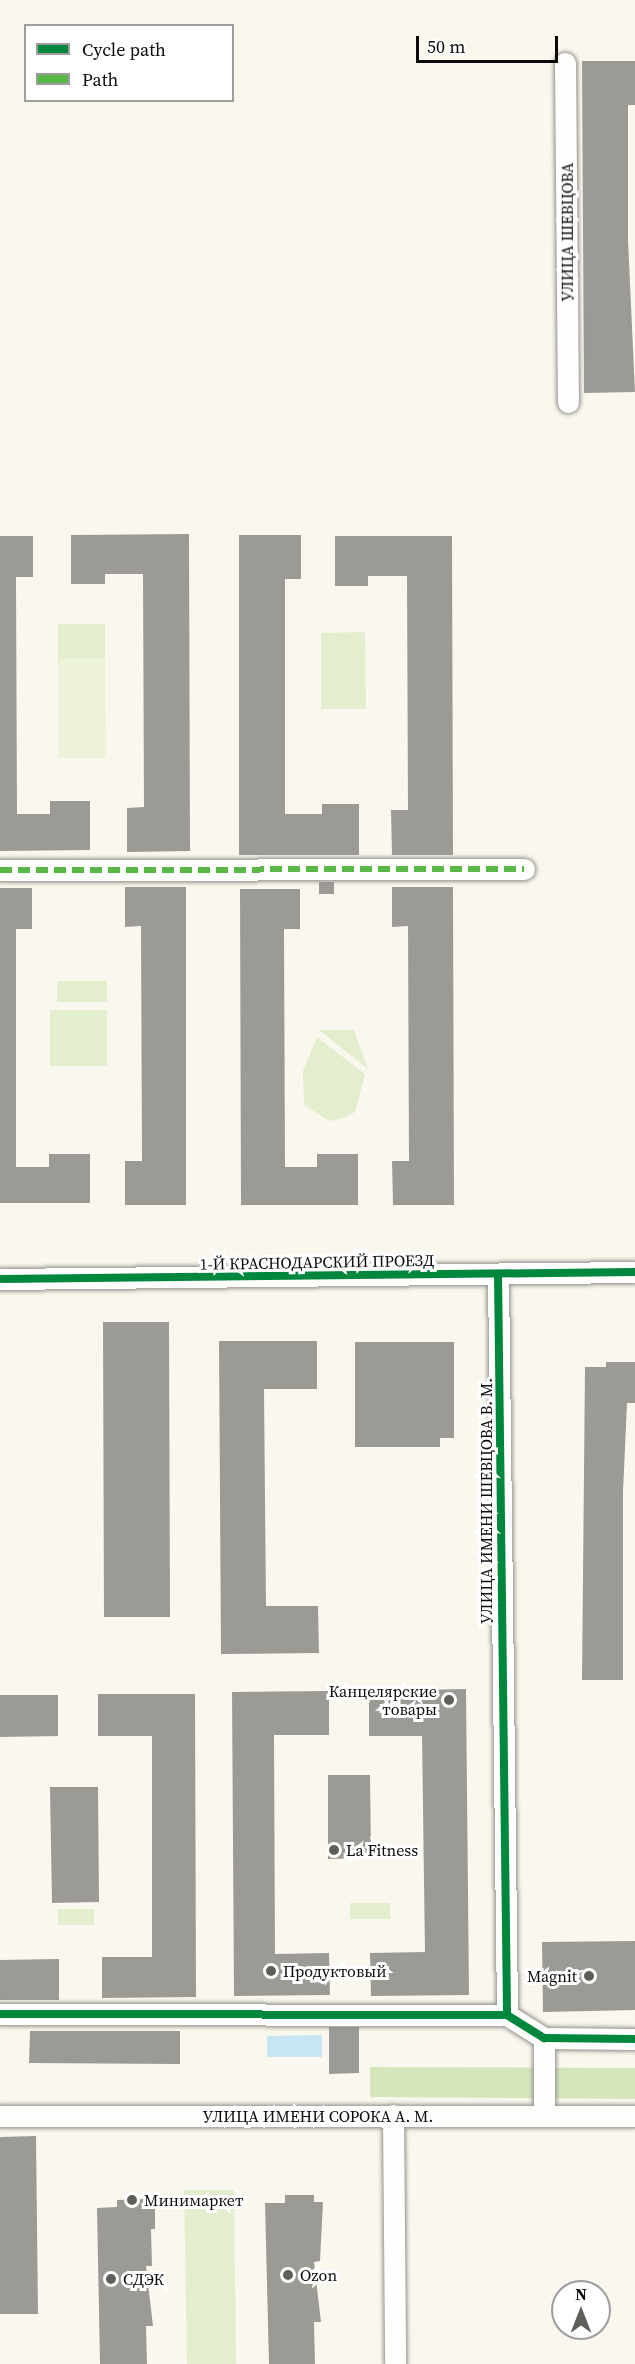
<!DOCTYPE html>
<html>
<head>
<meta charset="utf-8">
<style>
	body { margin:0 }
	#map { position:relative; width:635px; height:2364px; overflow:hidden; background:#faf7ee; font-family:"Source Serif 4",serif }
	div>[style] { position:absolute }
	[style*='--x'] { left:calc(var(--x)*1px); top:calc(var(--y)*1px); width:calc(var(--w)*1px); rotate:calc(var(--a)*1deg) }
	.green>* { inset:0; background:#e3eecf }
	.forest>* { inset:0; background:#d5e5bc }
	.pitch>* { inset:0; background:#edf3d8 }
	.water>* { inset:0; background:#c6e6f2 }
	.building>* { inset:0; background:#9c9a95 }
	.roads { filter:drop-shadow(0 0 2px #93918d) drop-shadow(0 0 2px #93918d) }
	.street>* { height:21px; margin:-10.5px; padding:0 10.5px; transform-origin:10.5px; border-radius:10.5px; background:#fefefc }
	.quiet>* { height:6px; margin-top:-3px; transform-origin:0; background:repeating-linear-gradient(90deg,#58b947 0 12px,transparent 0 18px) }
	.cycleway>* { height:8px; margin:-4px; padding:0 4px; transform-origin:4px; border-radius:4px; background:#00873e }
	.dots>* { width:16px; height:16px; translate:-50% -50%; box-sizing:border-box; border:3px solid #fff; border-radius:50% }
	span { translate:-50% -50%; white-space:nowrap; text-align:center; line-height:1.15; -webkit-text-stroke:6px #fff; paint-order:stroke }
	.street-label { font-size:16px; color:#0b0b0b }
	.poi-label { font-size:16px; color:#0b0b0b }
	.right { translate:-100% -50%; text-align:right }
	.left { translate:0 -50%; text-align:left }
	.legend { position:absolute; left:24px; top:24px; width:210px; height:78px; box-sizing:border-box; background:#fff; border:2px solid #9d9d9d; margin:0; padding:8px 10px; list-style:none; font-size:18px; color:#0b0b0b }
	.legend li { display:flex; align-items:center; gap:12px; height:30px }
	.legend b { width:30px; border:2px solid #9d9d9d }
	.north { position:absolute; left:551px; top:2280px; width:60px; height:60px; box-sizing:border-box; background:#fff; border:2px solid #9d9d9d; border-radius:50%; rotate:0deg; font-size:16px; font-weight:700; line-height:24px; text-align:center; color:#0b0b0b }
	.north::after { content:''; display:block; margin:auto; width:21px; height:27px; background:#5f5e5a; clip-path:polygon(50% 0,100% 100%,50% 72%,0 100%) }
	.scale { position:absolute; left:416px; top:36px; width:142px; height:27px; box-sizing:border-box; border:3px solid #0b0b0b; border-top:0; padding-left:8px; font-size:18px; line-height:21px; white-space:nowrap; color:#0b0b0b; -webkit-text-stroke:4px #fff; paint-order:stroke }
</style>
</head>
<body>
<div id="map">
	<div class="green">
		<i style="clip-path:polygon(58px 624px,105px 624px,105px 659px,58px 659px)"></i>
		<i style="clip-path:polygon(365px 632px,366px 709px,321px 709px,321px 633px)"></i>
		<i style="clip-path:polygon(57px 981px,107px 981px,107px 1002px,57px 1002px)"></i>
		<i style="clip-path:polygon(50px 1010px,107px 1010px,107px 1066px,50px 1066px)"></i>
		<i style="clip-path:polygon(319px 1030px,354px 1030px,368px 1069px)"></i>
		<i style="clip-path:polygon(317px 1037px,365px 1074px,355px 1112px,344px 1118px,329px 1121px,304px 1105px,303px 1071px)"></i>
		<i style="clip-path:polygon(350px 1903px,390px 1903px,390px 1919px,350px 1919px)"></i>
		<i style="clip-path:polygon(58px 1909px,94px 1909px,94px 1925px,58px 1925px)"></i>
		<i style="clip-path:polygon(184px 2190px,234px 2190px,236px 2364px,187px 2364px)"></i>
	</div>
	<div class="forest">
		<i style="clip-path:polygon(370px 2067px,635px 2068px,635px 2099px,370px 2097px)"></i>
	</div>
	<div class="pitch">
		<i style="clip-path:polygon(58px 659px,105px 659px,106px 758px,58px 758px)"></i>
	</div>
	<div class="water">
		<i style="clip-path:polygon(322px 2035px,322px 2057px,267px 2057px,267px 2036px)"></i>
	</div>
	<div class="building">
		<i style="clip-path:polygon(582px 61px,635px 61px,635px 105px,628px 105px,628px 240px,635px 392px,584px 393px)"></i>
		<i style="clip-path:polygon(189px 534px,190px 851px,127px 852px,127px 808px,144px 807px,143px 574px,105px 574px,105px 584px,71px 584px,71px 535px)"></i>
		<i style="clip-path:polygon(239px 535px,301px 535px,301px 579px,285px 579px,285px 814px,322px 814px,322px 804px,359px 804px,359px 855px,239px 855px)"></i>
		<i style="clip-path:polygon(0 536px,33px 536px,33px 577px,16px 577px,17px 814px,50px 814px,50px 801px,90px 801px,90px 850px,0 851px)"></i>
		<i style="clip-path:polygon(335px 536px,452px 536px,453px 855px,392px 855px,391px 810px,408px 810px,407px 576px,368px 576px,368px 586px,335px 586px)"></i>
		<i style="clip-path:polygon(319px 882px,334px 882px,334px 894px,319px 894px)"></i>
		<i style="clip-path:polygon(125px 887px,186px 887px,186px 1205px,125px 1205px,125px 1161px,142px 1161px,141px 926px,125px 927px)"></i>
		<i style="clip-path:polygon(392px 887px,453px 887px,454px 1205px,393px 1205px,392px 1161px,409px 1161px,408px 926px,392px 927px)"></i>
		<i style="clip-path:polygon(0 888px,32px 888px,32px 929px,16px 929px,16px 1167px,49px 1167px,49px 1154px,90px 1154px,90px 1203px,0 1203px)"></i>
		<i style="clip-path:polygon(240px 889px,300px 889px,300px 929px,284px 929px,285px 1167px,317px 1167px,317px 1154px,358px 1154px,358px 1205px,241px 1205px)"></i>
		<i style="clip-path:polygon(103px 1322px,169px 1322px,170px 1617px,104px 1617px)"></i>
		<i style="clip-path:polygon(219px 1341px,317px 1341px,317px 1389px,264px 1389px,266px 1606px,318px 1606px,319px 1653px,221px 1654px)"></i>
		<i style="clip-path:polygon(355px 1342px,454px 1342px,454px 1438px,440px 1438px,440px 1447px,355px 1447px)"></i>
		<i style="clip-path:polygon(606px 1362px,635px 1362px,635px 1403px,627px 1403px,623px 1492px,623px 1680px,582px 1680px,585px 1367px,606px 1367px)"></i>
		<i style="clip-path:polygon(466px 1689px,469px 1995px,371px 1996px,370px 1953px,425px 1952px,422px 1736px,369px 1736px,369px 1691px)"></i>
		<i style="clip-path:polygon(329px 1691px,329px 1735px,274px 1735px,275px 1954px,329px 1953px,330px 1995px,234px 1996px,232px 1692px)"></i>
		<i style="clip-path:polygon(98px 1694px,195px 1694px,196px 1997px,102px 1998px,102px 1957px,152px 1957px,152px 1736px,98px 1736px)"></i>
		<i style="clip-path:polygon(0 1695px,58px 1695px,58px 1736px,0 1737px)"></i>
		<i style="clip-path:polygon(328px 1775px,370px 1775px,371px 1858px,328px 1859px)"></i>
		<i style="clip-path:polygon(50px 1787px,98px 1787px,99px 1902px,52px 1903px)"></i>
		<i style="clip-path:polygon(635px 1941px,635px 2010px,543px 2012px,542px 1942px)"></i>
		<i style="clip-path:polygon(59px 1959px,59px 2000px,0 2000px,0 1960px)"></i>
		<i style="clip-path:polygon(329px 2027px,359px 2027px,359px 2073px,329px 2074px)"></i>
		<i style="clip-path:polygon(30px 2031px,180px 2031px,180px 2064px,29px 2063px)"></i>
		<i style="clip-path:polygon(36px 2136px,38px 2314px,0 2314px,0 2137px)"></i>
		<i style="clip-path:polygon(285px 2195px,314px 2195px,314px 2202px,323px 2202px,320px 2261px,314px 2262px,321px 2322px,314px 2322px,315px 2364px,269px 2364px,265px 2203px,285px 2203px)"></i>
		<i style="clip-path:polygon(146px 2199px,146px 2207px,155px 2207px,155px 2229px,151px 2229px,152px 2266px,146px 2266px,153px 2326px,146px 2326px,147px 2364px,100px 2364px,97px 2208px,117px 2207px,117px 2200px)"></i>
	</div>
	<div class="roads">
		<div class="street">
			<i style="--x:565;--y:63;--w:339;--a:89.5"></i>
			<i style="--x:0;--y:870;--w:524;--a:-0.11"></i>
			<i style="--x:498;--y:1274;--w:741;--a:89.3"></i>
			<i style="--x:0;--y:1279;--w:635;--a:-0.63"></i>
			<i style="--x:0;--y:2014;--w:507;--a:0.11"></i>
			<i style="--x:507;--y:2015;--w:44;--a:31.9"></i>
			<i style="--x:544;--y:2038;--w:91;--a:0.6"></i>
			<i style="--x:544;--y:2038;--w:78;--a:90"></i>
			<i style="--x:393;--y:2115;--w:249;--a:89.5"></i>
			<i style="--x:0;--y:2116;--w:635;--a:0"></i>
		</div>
	</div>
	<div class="quiet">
		<i style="--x:0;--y:870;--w:524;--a:-0.11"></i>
	</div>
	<div class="cycleway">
		<i style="--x:498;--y:1274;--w:741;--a:89.3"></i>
		<i style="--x:0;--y:1279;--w:635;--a:-0.63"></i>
		<i style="--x:0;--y:2014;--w:507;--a:0.11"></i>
		<i style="--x:507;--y:2015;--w:44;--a:31.9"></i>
		<i style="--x:544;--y:2038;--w:91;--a:0.6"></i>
	</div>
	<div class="dots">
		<i style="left:449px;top:1700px;background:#5f5e5a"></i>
		<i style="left:334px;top:1850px;background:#5f5e5a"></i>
		<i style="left:271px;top:1971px;background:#5f5e5a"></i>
		<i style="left:589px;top:1976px;background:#5f5e5a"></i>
		<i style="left:132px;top:2200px;background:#5f5e5a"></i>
		<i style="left:288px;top:2275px;background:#5f5e5a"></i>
		<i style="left:111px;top:2279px;background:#5f5e5a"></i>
	</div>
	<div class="street-label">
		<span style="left:567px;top:232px;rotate:-90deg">УЛИЦА ШЕВЦОВА</span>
		<span style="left:317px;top:1262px;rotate:-1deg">1-Й КРАСНОДАРСКИЙ ПРОЕЗД</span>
		<span style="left:486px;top:1501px;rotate:-90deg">УЛИЦА ИМЕНИ ШЕВЦОВА В. М.</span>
		<span style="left:318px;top:2116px">УЛИЦА ИМЕНИ СОРОКА А. М.</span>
	</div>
	<div class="poi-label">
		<span class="right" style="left:437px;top:1700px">Канцелярские<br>товары</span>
		<span class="left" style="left:346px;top:1850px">La Fitness</span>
		<span class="left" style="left:283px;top:1971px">Продуктовый</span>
		<span class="right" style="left:577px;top:1976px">Magnit</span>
		<span class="left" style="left:144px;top:2200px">Минимаркет</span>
		<span class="left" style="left:300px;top:2275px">Ozon</span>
		<span class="left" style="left:123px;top:2279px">СДЭК</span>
	</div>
	<ul class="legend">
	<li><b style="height:8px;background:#00873e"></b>Cycle path</li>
	<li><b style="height:8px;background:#58b947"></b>Path</li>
	</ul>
	<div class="north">N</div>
	<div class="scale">50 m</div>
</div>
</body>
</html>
